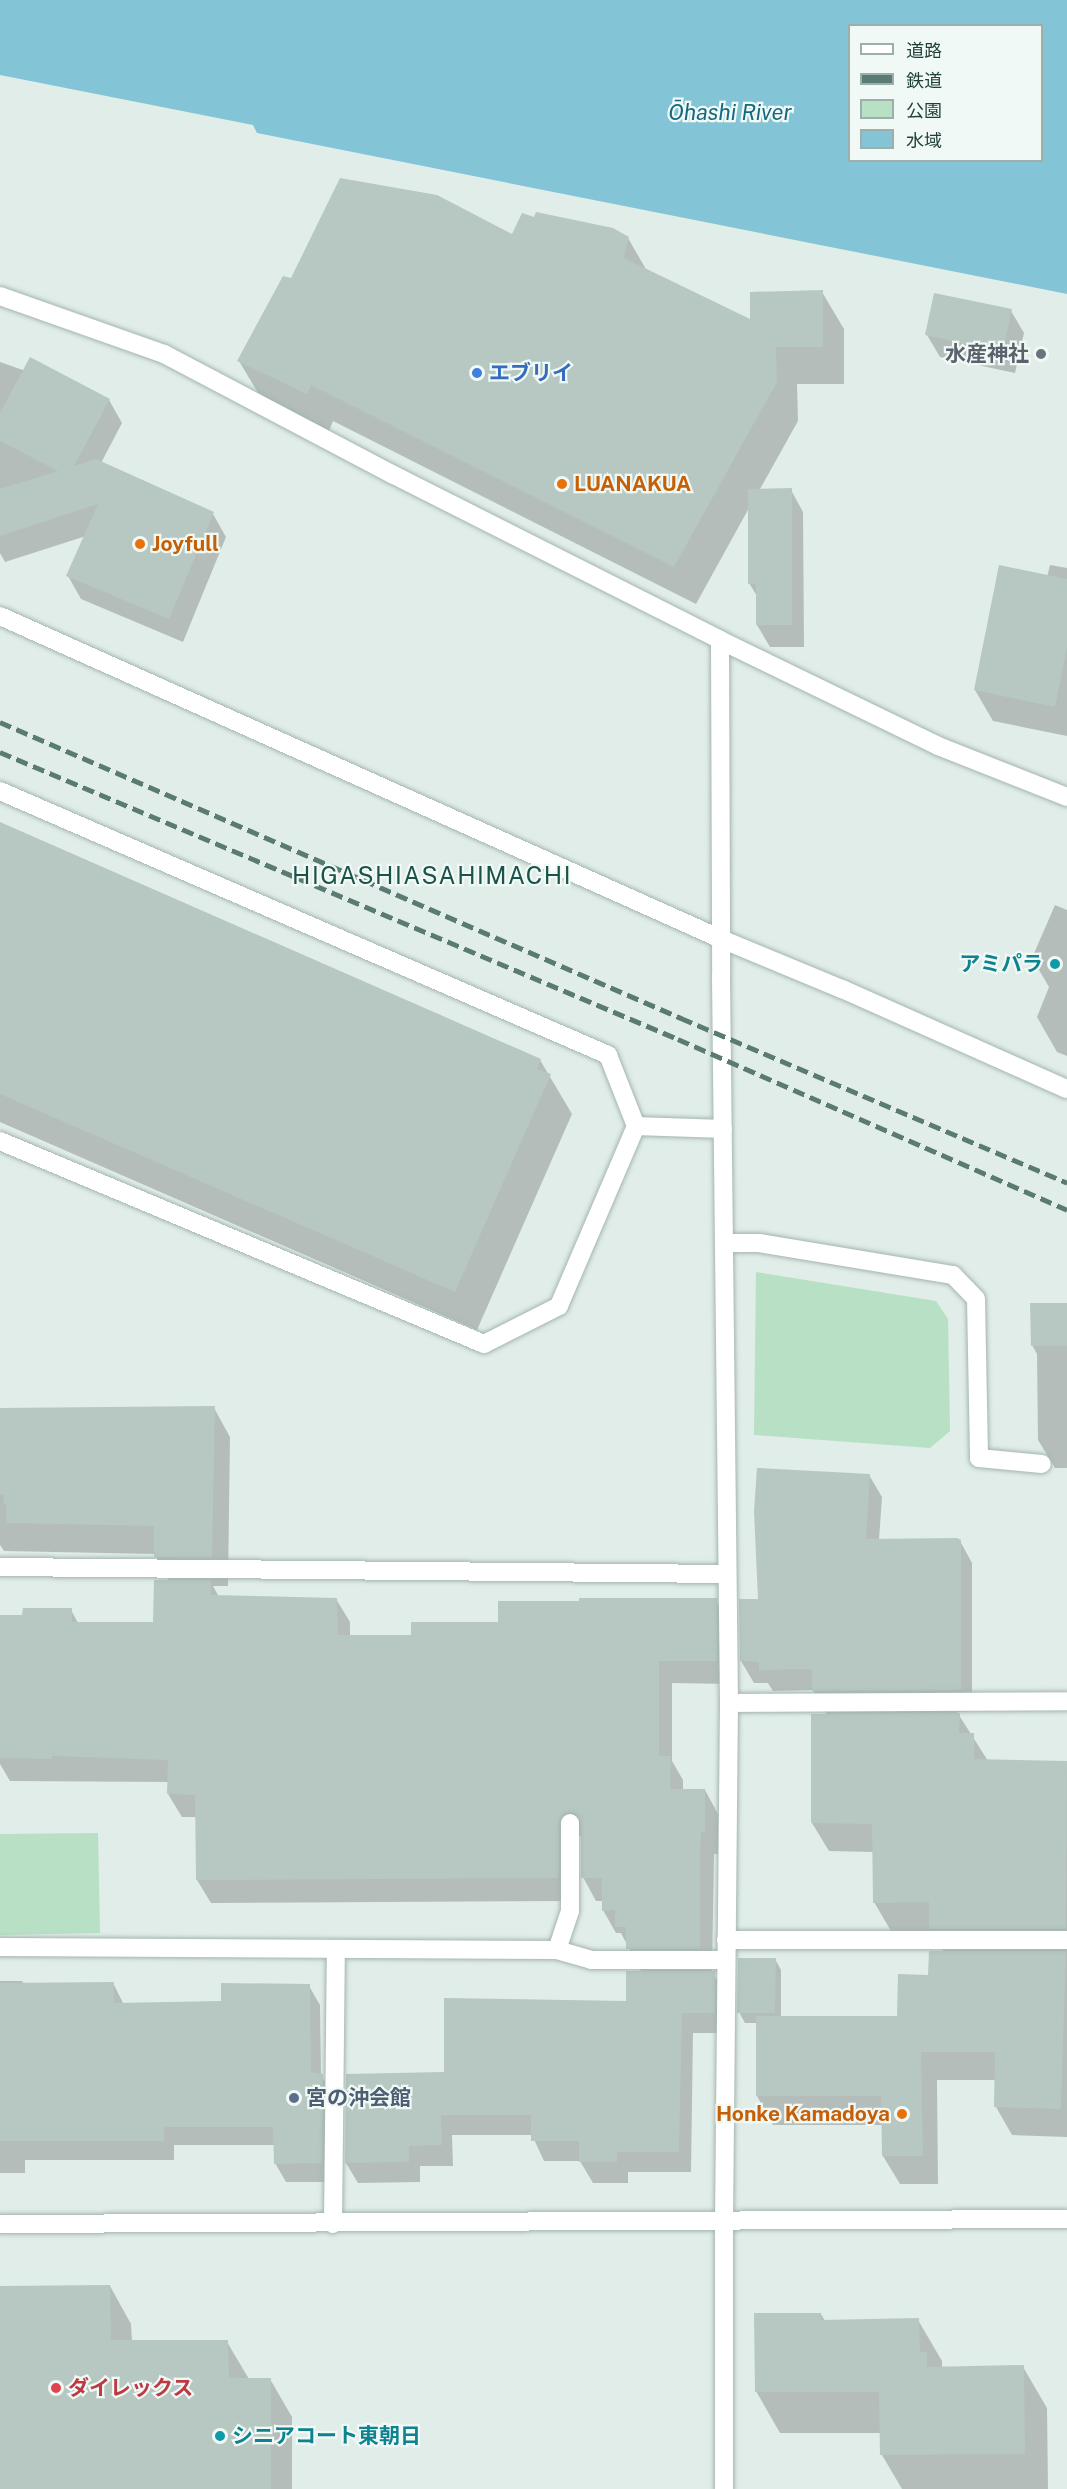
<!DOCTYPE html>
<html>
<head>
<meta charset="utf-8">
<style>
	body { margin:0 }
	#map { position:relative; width:1067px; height:2489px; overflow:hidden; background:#e1ede8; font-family:"Public Sans","Noto Sans JP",sans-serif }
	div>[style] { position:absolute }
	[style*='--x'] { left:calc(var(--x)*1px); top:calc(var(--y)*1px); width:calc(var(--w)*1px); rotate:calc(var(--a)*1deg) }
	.green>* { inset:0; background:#b7e0c5 }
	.water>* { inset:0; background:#83c5d7 }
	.shadow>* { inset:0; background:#0003 }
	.building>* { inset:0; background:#b6c8c1 }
	.roads { filter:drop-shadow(0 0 2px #a3b5b0) drop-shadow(0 0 2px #a3b5b0) }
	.lane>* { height:18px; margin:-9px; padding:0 9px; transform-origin:9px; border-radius:9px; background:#fff }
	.street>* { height:18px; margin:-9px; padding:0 9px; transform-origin:9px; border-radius:9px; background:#fff }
	.secondary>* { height:18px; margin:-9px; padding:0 9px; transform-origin:9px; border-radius:9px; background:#fff }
	.rail>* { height:4.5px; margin-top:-2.25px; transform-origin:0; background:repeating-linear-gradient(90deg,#5a7b74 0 12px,transparent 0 18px) }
	.dots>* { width:16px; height:16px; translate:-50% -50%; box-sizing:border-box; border:3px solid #f1f9f6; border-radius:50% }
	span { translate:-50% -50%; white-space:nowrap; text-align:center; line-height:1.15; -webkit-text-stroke:4.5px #f1f9f6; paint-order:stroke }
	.worship-label { font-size:21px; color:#5b616d; font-weight:700 }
	.right { translate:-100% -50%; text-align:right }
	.shop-label { font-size:21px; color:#366cbe; font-weight:700 }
	.left { translate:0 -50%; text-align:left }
	.food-label { font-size:21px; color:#c56008; font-weight:700 }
	.culture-label { font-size:21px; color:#0d838f; font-weight:700 }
	.service-label { font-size:21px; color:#4e5e75; font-weight:700 }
	.health-label { font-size:21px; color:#be3a42; font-weight:700 }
	.water-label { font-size:22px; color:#146881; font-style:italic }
	.quarter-label { font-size:24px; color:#195349; letter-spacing:1.5px }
	.legend { position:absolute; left:848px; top:24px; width:195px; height:138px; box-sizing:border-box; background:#f1f9f6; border:2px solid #9dafaa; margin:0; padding:8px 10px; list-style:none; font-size:18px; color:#1f3f39 }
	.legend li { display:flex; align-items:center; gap:12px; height:30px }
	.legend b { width:30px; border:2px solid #9dafaa }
</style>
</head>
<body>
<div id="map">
	<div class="green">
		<i style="clip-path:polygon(756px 1272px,936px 1301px,948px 1319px,950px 1431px,930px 1448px,754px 1435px)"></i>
		<i style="clip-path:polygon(98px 1833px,100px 1933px,0 1935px,0 1834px)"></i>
	</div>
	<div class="water">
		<i style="clip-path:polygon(evenodd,0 0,1067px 0,1067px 294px,257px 133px,253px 125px,0 75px,0 0,850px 26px,1042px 26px,1042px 160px,850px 160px,850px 26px)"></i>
	</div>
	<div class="shadow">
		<i style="clip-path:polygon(534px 219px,628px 238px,647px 271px,751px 321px,822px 292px,844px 329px,844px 384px,797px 384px,798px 421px,759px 491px,791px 490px,803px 512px,804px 647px,770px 647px,757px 625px,757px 596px,749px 583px,749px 508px,696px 604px,333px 421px,329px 431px,261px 398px,239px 361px,292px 280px,513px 236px)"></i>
		<i style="clip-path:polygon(1011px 311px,1024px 333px,1015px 373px,940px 357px,927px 335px)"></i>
		<i style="clip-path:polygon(0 362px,109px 400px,122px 423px,101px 463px,213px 514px,226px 537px,183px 642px,81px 599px,68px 576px,86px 536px,5px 562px,0 553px)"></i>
		<i style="clip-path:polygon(1050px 565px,1067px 568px,1067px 736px,993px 721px,975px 690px,1047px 577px)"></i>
		<i style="clip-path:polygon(0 824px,540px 1060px,572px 1114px,477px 1330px,0 1122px)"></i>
		<i style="clip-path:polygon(1055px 905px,1067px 910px,1067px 1056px,1057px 1052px,1037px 1017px,1049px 987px,1032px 958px)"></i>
		<i style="clip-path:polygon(1067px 1304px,1067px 1468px,1055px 1468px,1038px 1440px,1037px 1354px,1032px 1345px)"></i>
		<i style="clip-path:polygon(214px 1408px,230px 1437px,228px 1586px,213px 1586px,219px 1597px,336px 1599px,350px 1622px,350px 1636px,412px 1636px,500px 1623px,716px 1600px,729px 1623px,730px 1684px,672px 1683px,672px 1761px,683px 1780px,683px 1790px,705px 1790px,718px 1814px,718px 1854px,714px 1854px,712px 1973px,726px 1993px,726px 2033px,693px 2033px,691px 2172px,628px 2172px,628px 2183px,593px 2183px,580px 2161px,544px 2161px,532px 2135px,452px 2135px,453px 2166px,420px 2166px,420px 2182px,358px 2183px,346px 2163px,446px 2074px,628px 2002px,642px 1973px,621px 1933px,616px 1933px,603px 1910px,603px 1901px,596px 1901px,583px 1877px,583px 1835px,577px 1837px,571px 1901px,211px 1903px,197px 1880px,197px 1817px,182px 1817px,168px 1794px,169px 1782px,10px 1781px,0 1764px,0 1617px,24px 1617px,71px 1610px,78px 1623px,155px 1623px,169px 1581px,155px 1554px,4px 1551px,0 1545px,0 1409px)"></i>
		<i style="clip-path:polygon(869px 1475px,882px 1497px,879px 1540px,960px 1541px,972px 1563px,972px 1711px,957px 1712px,988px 1761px,1067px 1762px,1067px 2137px,1012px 2135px,996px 2107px,996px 2080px,937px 2080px,938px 2184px,900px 2184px,883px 2156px,883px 2125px,773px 2125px,757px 2096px,757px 2023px,745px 2023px,739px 2012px,775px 1959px,781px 1970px,781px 2017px,899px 2017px,944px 1953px,932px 1931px,891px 1931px,874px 1902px,874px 1852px,829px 1851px,812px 1823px,827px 1715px,813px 1690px,773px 1691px,768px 1683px,754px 1683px,741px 1661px,741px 1600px,759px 1600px)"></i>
		<i style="clip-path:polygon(0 1981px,22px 1981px,24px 1984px,113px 1983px,124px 2005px,223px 2002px,309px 1986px,320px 2005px,321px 2075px,333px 2095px,332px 2182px,286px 2182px,275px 2163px,275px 2145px,174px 2145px,174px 2160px,25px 2160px,25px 2173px,0 2173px)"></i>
		<i style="clip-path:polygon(110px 2286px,131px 2324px,132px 2342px,227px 2342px,249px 2379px,270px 2379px,292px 2417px,292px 2489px,0 2489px,0 2288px)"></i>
		<i style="clip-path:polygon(821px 2314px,825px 2321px,918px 2320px,942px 2361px,942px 2368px,1023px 2367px,1047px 2408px,1048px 2489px,902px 2489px,882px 2455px,882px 2433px,780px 2433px,756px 2391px)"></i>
	</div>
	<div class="building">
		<i style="clip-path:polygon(340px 178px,437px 195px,512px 234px,522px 213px,534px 217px,536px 212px,613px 228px,629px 237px,624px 258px,750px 319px,750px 292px,823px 290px,823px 347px,776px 347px,777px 382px,674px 567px,311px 385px,307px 394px,237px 361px,283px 276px,291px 278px)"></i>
		<i style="clip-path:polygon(934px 293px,1012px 309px,1003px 352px,925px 335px)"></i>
		<i style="clip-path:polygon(30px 357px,110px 399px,74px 466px,96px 459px,214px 512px,169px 619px,66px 576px,98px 504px,0 536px,0 489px,58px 471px,0 441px,0 413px)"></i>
		<i style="clip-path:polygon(792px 488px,792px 625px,756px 625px,756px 584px,748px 584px,748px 489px)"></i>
		<i style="clip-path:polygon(999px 565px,1067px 579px,1067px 647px,1055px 707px,974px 690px)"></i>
		<i style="clip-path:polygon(0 822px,541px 1059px,537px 1069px,551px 1074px,455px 1292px,0 1094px)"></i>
		<i style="clip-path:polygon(1030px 1303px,1067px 1303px,1067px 1346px,1031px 1346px)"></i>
		<i style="clip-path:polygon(215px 1406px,212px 1558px,154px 1557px,154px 1526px,6px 1523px,6px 1504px,3px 1504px,4px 1495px,0 1495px,0 1408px)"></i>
		<i style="clip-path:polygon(757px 1468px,870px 1474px,866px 1539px,957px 1538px,961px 1540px,961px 1690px,812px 1691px,812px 1669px,759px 1670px,759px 1662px,740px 1661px,739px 1599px,758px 1599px,754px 1511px)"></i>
		<i style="clip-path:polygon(154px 1580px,211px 1580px,211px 1595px,337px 1598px,338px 1635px,411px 1635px,411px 1622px,498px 1622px,498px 1601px,579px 1601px,579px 1598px,717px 1598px,717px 1661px,659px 1661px,659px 1756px,671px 1756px,670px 1789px,705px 1789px,705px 1832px,701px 1832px,700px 1852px,700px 1949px,626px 1949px,626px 1927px,615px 1927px,615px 1910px,602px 1911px,602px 1878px,581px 1878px,581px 1823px,575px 1813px,565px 1813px,559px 1822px,559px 1878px,196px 1880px,195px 1795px,167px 1794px,168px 1760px,52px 1756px,52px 1759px,0 1758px,0 1615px,22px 1615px,23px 1608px,72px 1608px,72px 1622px,153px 1622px)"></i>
		<i style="clip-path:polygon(960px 1713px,959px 1733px,974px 1733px,974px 1759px,1067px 1761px,1066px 1929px,929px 1929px,929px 1902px,873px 1903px,872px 1824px,811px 1823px,811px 1714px)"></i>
		<i style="clip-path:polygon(929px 1951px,1066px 1951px,1061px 2109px,994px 2107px,995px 2052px,921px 2052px,923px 2156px,882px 2156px,881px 2096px,756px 2096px,756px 2016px,897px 2016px,898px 1974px,928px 1975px)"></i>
		<i style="clip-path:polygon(738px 1958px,776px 1958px,775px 2013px,737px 2013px)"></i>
		<i style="clip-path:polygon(626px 1971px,715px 1971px,715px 2013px,682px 2013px,679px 2152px,617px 2152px,617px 2162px,579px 2162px,579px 2141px,531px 2141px,531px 2115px,441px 2115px,442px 2145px,409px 2146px,409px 2162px,345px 2163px,346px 2074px,444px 2072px,444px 1998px,626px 2001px)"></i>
		<i style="clip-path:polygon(114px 1982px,114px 2003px,221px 2001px,221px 1983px,310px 1984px,311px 2072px,323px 2074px,322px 2163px,274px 2164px,273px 2127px,164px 2127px,164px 2141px,0 2141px,0 1983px)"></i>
		<i style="clip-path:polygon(110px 2285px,111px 2340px,228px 2340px,229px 2378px,271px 2378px,271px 2489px,0 2489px,0 2286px)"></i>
		<i style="clip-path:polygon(754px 2313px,821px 2313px,821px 2320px,919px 2318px,920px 2352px,927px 2352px,927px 2367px,1024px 2365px,1025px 2454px,880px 2455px,879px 2392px,755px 2392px)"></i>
	</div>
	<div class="roads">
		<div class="lane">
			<i style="--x:0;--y:791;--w:663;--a:23.47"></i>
			<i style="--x:608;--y:1055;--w:76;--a:68.5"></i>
			<i style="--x:636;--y:1126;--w:196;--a:113.2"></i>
			<i style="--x:559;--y:1306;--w:84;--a:153.1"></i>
			<i style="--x:484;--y:1344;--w:525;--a:-157.25"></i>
			<i style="--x:636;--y:1126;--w:87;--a:2"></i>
			<i style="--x:724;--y:1243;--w:35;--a:0"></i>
			<i style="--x:759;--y:1243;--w:197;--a:9.4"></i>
			<i style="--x:953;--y:1275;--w:33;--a:46"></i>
			<i style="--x:976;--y:1299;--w:159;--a:88.9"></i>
			<i style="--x:979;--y:1458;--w:63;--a:5.4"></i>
			<i style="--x:0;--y:1947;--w:557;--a:0.31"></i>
			<i style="--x:557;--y:1950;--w:35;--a:16"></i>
			<i style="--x:591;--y:1960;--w:135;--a:0"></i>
			<i style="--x:557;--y:1950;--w:41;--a:-71.6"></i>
			<i style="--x:570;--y:1911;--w:88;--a:-90"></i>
			<i style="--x:333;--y:2224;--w:274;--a:-89.4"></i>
		</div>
		<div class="street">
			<i style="--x:0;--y:296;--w:174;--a:19.5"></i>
			<i style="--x:164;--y:354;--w:258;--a:27.8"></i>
			<i style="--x:392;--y:474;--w:368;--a:26.8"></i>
			<i style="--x:720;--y:640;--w:242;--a:25.9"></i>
			<i style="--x:938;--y:746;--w:139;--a:21.6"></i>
			<i style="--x:720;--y:640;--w:336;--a:89.8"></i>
			<i style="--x:721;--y:976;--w:727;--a:89.37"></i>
			<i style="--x:729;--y:1703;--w:519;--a:90.55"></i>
			<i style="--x:724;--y:2222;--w:267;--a:90"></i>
			<i style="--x:0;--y:1567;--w:727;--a:0.55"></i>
			<i style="--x:729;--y:1703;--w:338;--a:-0.3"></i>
			<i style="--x:726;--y:1940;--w:341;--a:0"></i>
		</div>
		<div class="secondary">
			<i style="--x:0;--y:616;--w:790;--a:24.13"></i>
			<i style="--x:721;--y:939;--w:131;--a:22.5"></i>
			<i style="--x:842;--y:989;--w:246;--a:24"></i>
			<i style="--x:0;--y:2224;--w:1067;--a:-0.27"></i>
		</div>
	</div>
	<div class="rail">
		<i style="--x:0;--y:722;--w:743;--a:23.49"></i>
		<i style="--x:681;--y:1018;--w:420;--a:23.1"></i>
		<i style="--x:0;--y:752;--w:736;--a:22.94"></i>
		<i style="--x:678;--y:1039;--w:425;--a:23.7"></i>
	</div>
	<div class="dots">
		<i style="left:1041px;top:354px;background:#6b7280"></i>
		<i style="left:477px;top:373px;background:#3f7fe0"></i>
		<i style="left:562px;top:484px;background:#e8710a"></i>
		<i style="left:140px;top:544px;background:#e8710a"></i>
		<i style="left:1055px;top:964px;background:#0f9aa8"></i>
		<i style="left:294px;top:2098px;background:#5c6f8a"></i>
		<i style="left:902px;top:2114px;background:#e8710a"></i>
		<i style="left:56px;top:2388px;background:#e0444e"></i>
		<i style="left:220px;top:2436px;background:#0f9aa8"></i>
	</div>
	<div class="worship-label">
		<span class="right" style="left:1029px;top:354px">水産神社</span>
	</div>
	<div class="shop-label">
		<span class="left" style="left:489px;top:373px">エブリイ</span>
	</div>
	<div class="food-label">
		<span class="left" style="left:574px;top:484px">LUANAKUA</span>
		<span class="left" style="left:152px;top:544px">Joyfull</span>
		<span class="right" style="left:890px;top:2114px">Honke Kamadoya</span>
	</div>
	<div class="culture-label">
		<span class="right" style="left:1043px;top:964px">アミパラ</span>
		<span class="left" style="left:232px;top:2436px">シニアコート東朝日</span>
	</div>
	<div class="service-label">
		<span class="left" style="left:306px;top:2098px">宮の沖会館</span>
	</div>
	<div class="health-label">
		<span class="left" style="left:68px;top:2388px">ダイレックス</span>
	</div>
	<div class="water-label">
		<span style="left:730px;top:113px">Ōhashi River</span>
	</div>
	<div class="quarter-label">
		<span style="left:432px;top:876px">HIGASHIASAHIMACHI</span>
	</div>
	<ul class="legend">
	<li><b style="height:8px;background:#fff"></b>道路</li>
	<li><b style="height:8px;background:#5a7b74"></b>鉄道</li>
	<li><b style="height:16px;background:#b7e0c5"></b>公園</li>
	<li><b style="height:16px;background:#83c5d7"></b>水域</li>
	</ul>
</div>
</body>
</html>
